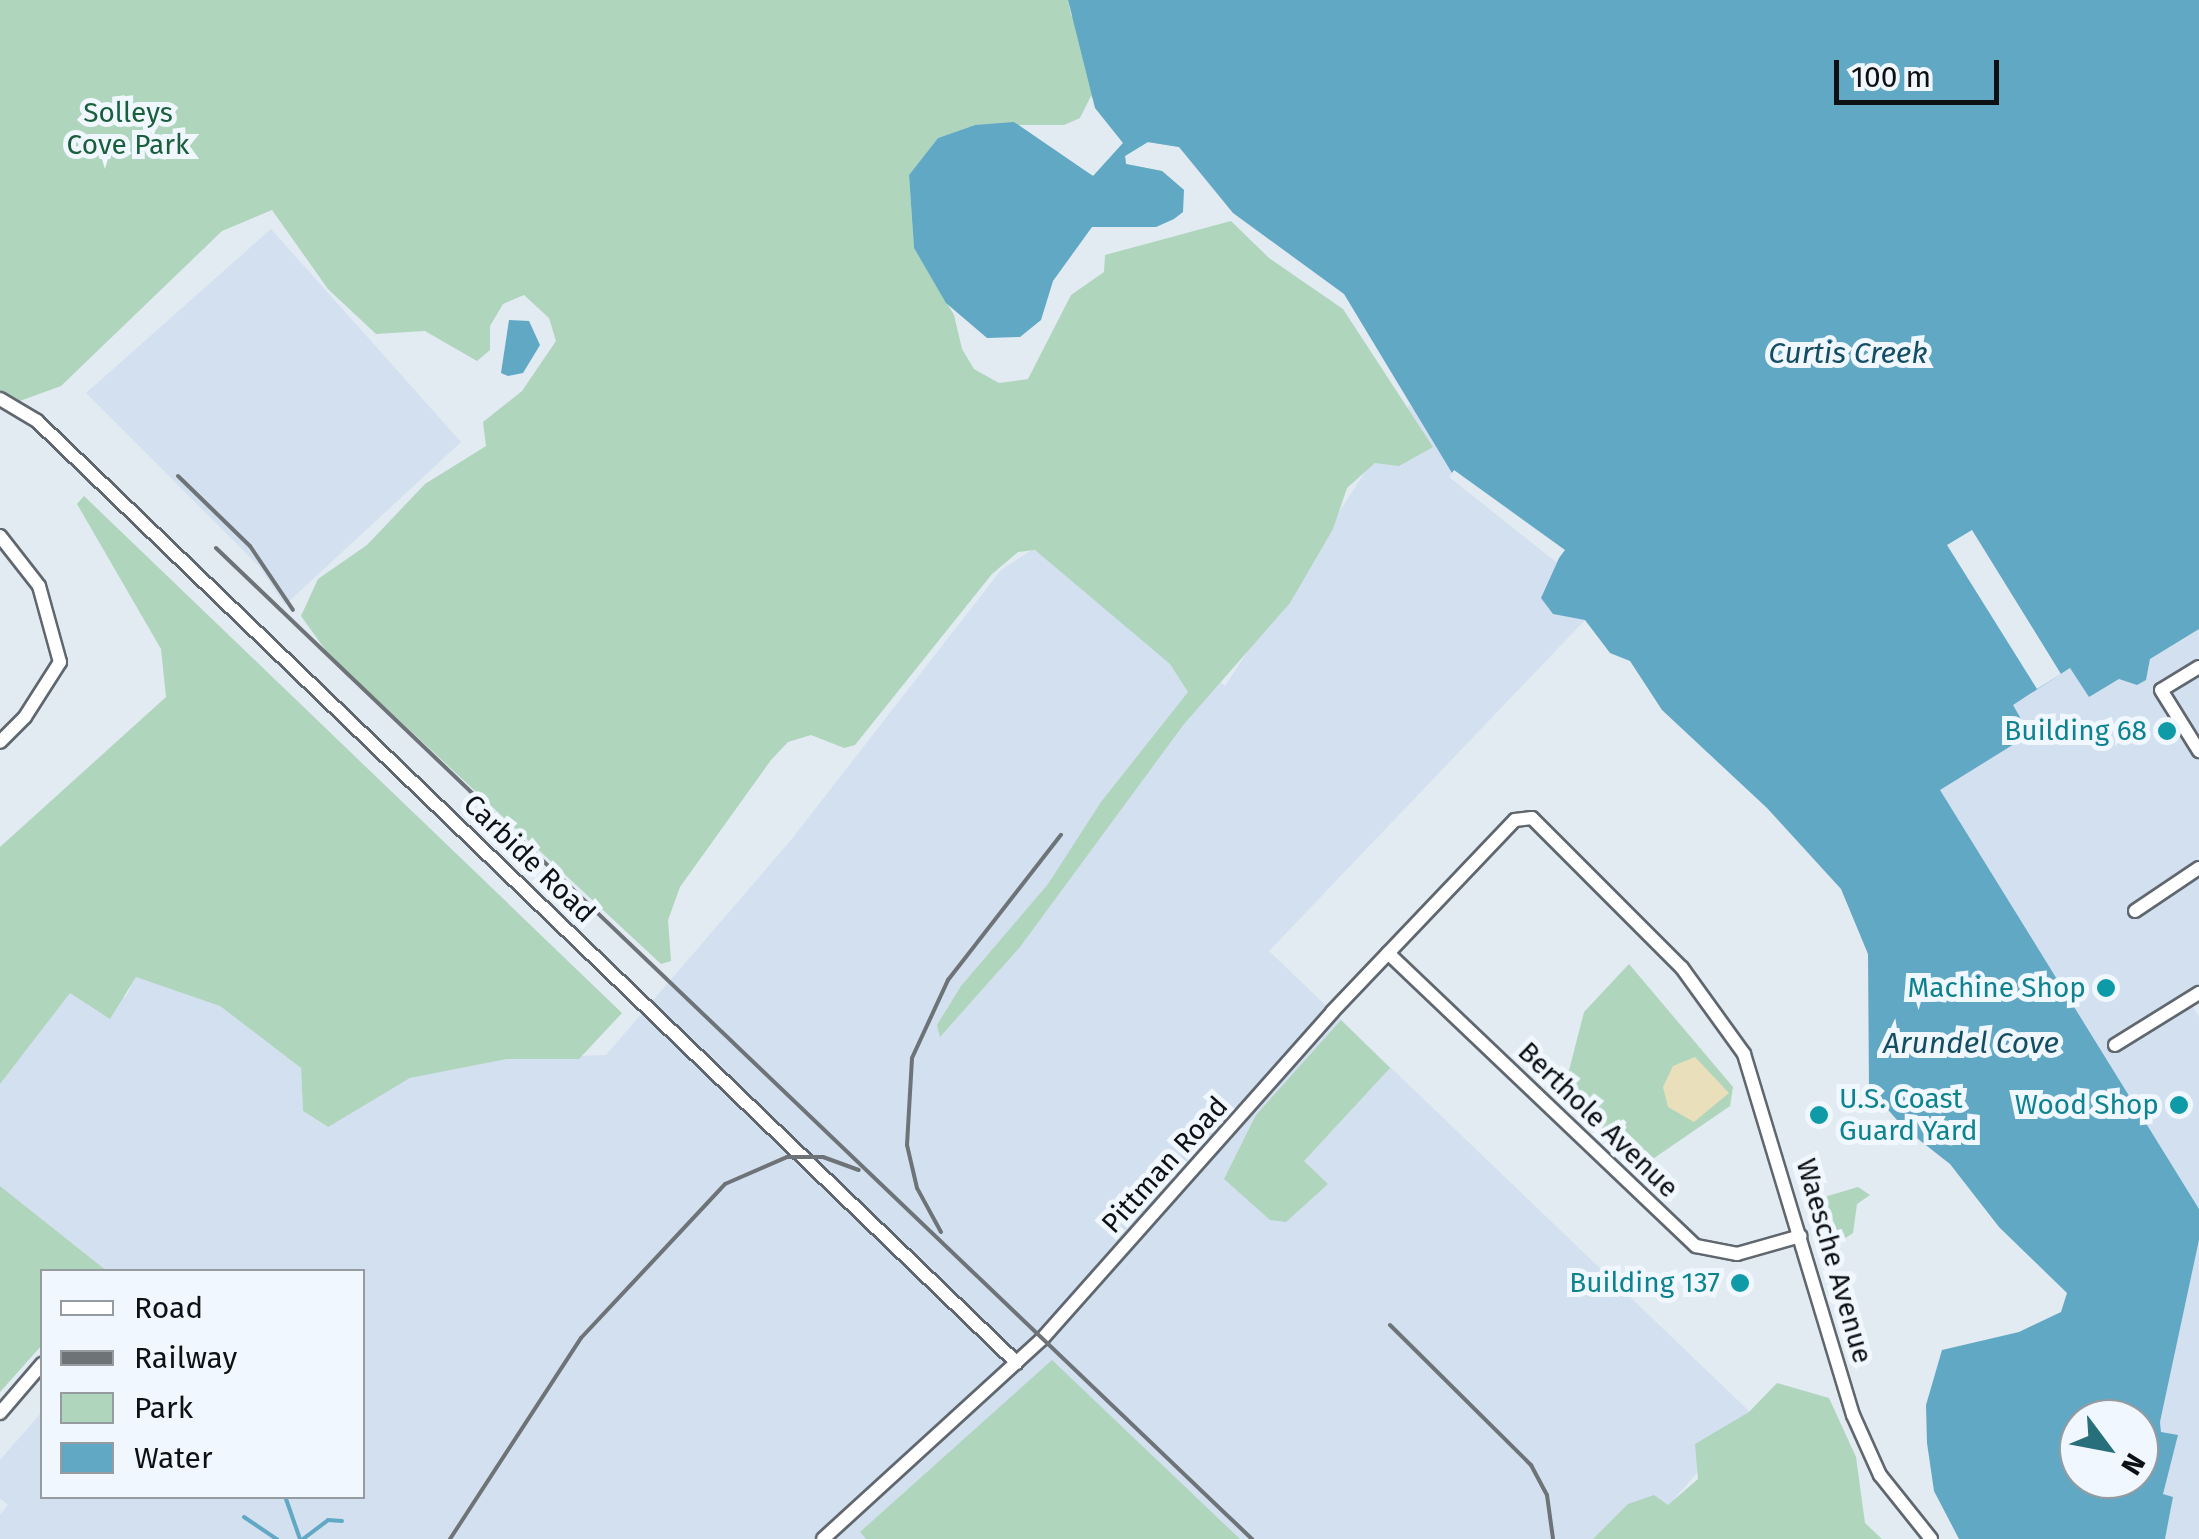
<!DOCTYPE html>
<style>
body{margin:0}
#map{position:relative;width:2199px;height:1539px;overflow:hidden;background:#e2eaf2;font-family:"Fira Sans",sans-serif}
div>[style]{position:absolute}
[style*='--x']{left:calc(var(--x)*1px);top:calc(var(--y)*1px);width:calc(var(--w)*1px);rotate:calc(var(--a)*1deg)}
.built>*{inset:0;background:#d3e0ef}
.green>*{inset:0;background:#b0d5bd}
.sand>*{inset:0;background:#e9dfba}
.water>*{inset:0;background:#61a8c5}
.pier>*{inset:0;background:#e2eaf2}
.stream>*{height:4px;margin:-2px;padding:0 2px;transform-origin:2px;border-radius:2px;background:#61a8c5}
.roads{filter:drop-shadow(2px 0 #60676e) drop-shadow(-2px 0 #60676e) drop-shadow(0 2px #60676e) drop-shadow(0 -2px #60676e)}
.street>*{height:12px;margin:-6px;padding:0 6px;transform-origin:6px;border-radius:6px;background:#fff}
.rail>*{height:4px;margin:-2px;padding:0 2px;transform-origin:2px;border-radius:2px;background:#6e7378}
.dots>*{width:28px;height:28px;translate:-50% -50%;box-sizing:border-box;border:5px solid #f1f7fe;border-radius:50%}
span{translate:-50% -50%;white-space:nowrap;text-align:center;line-height:1.15;-webkit-text-stroke:10px #f1f7fe;paint-order:stroke}
.park-label{font-size:28px;color:#195f3c}
.culture-label{font-size:28px;color:#0d838f}
.right{translate:-100% -50%;text-align:right}
.left{translate:0 -50%;text-align:left}
.street-label{font-size:28px;color:#0e1114}
.water-label{font-size:30px;color:#134e63;font-style:italic}
.legend{position:absolute;left:40px;top:1269px;width:325px;height:230px;box-sizing:border-box;background:#f1f7fe;border:2px solid #969ba0;margin:0;padding:12px 18px;list-style:none;font-size:30px;color:#0e1114}
.legend li{display:flex;align-items:center;gap:20px;height:50px}
.legend b{width:50px;border:2px solid #969ba0}
.north{position:absolute;left:2059px;top:1399px;width:100px;height:100px;box-sizing:border-box;background:#f1f7fe;border:2px solid #969ba0;border-radius:50%;rotate:122deg;font-size:28px;font-weight:700;line-height:40px;text-align:center;color:#0e1114}
.north::after{content:'';display:block;margin:auto;width:35px;height:45px;background:#276f7a;clip-path:polygon(50% 0,100% 100%,50% 72%,0 100%)}
.scale{position:absolute;left:1834px;top:60px;width:165px;height:45px;box-sizing:border-box;border:5px solid #0e1114;border-top:0;padding-left:12px;font-size:30px;line-height:35px;white-space:nowrap;color:#0e1114;-webkit-text-stroke:8px #f1f7fe;paint-order:stroke}
</style>
<div id="map">
<div class="built">
<div style="clip-path:polygon(271px 229px,461px 442px,285px 605px,259px 566px,86px 393px)"></div>
<div style="clip-path:polygon(1409px 405px,1565px 550px,1585px 620px,1269px 951px,1750px 1412px,1668px 1506px,1651px 1539px,0 1539px,0 1515px,8px 1505px,0 1498px,0 1460px,41px 1413px,42px 1496px,362px 1496px,362px 1272px,107px 1271px,0 1186px,0 1084px,70px 992px,126px 997px,136px 976px,220px 1006px,301px 1068px,303px 1111px,327px 1127px,410px 1078px,507px 1059px,606px 1055px,791px 840px,1001px 570px,1032px 550px,1071px 561px,1225px 686px)"></div>
<div style="clip-path:polygon(2199px 629px,2199px 993px,2189px 1000px,2199px 1017px,2199px 1209px,1939px 790px,2018px 741px,2010px 727px,2012px 705px,2071px 668px,2089px 696px,2120px 679px,2146px 680px,2150px 659px)"></div>
<div style="clip-path:polygon(2199px 1240px,2199px 1539px,2165px 1539px,2173px 1497px,2162px 1494px,2178px 1436px,2161px 1432px,2160px 1422px)"></div>
</div>
<div class="green">
<div style="clip-path:polygon(0 0,1068px 0,1071px 15px,1205px 172px,1179px 147px,1147px 142px,1125px 156px,1126px 164px,1162px 171px,1184px 190px,1156px 227px,1113px 222px,1092px 227px,1076px 242px,1072px 165px,1094px 176px,1123px 143px,1091px 96px,1080px 118px,1064px 125px,975px 125px,938px 138px,909px 175px,914px 248px,954px 315px,962px 349px,974px 369px,999px 383px,1028px 379px,1071px 295px,1104px 272px,1105px 255px,1231px 221px,1269px 258px,1343px 309px,1433px 447px,1399px 466px,1375px 463px,1347px 488px,1333px 529px,1290px 603px,1184px 724px,1020px 947px,940px 1037px,937px 1025px,961px 986px,1048px 884px,1101px 802px,1188px 692px,1170px 664px,1035px 550px,1018px 552px,992px 574px,855px 745px,844px 748px,811px 735px,788px 742px,771px 760px,680px 887px,668px 920px,671px 961px,661px 964px,329px 655px,301px 616px,318px 579px,367px 545px,425px 484px,486px 446px,483px 422px,522px 391px,556px 341px,549px 318px,524px 295px,503px 304px,490px 326px,490px 350px,477px 361px,425px 331px,376px 334px,328px 289px,272px 210px,222px 231px,61px 386px,17px 402px,0 391px)"></div>
<div style="clip-path:polygon(84px 496px,622px 1013px,579px 1059px,507px 1059px,410px 1078px,328px 1127px,303px 1111px,301px 1068px,220px 1006px,136px 977px,110px 1019px,70px 993px,0 1084px,0 847px,166px 697px,161px 649px,77px 504px)"></div>
<div style="clip-path:polygon(1629px 964px,1733px 1087px,1730px 1106px,1641px 1167px,1564px 1090px,1584px 1012px)"></div>
<div style="clip-path:polygon(1341px 1020px,1390px 1068px,1304px 1161px,1328px 1184px,1286px 1222px,1270px 1220px,1224px 1179px,1256px 1115px)"></div>
<div style="clip-path:polygon(0 1186px,107px 1271px,42px 1272px,42px 1345px,0 1392px)"></div>
<div style="clip-path:polygon(1858px 1187px,1870px 1195px,1857px 1204px,1853px 1233px,1841px 1241px,1824px 1197px)"></div>
<div style="clip-path:polygon(1052px 1360px,1240px 1539px,866px 1539px,860px 1532px)"></div>
<div style="clip-path:polygon(1777px 1383px,1829px 1398px,1856px 1457px,1865px 1523px,1882px 1539px,1593px 1539px,1628px 1504px,1654px 1495px,1668px 1505px,1698px 1479px,1695px 1444px,1749px 1412px)"></div>
</div>
<div class="sand">
<div style="clip-path:polygon(1695px 1057px,1729px 1093px,1694px 1122px,1668px 1107px,1663px 1087px,1673px 1066px)"></div>
</div>
<div class="water">
<div style="clip-path:polygon(evenodd,1068px 0,2199px 0,2199px 629px,2150px 659px,2146px 680px,2137px 685px,2119px 679px,2089px 697px,2070px 668px,2013px 705px,2021px 719px,2010px 727px,2019px 741px,1940px 790px,2199px 1209px,2199px 1240px,2160px 1422px,2161px 1432px,2178px 1435px,2163px 1494px,2173px 1497px,2165px 1539px,1959px 1539px,1934px 1491px,1927px 1443px,1926px 1405px,1942px 1350px,2019px 1332px,2061px 1312px,2067px 1293px,1999px 1227px,1950px 1164px,1904px 1128px,1869px 1088px,1868px 954px,1841px 889px,1767px 808px,1662px 710px,1630px 661px,1610px 653px,1585px 620px,1553px 614px,1541px 598px,1560px 556px,1452px 473px,1344px 294px,1233px 213px,1179px 147px,1148px 142px,1125px 156px,1126px 164px,1162px 171px,1184px 190px,1183px 212px,1174px 219px,1156px 227px,1092px 227px,1053px 281px,1041px 320px,1020px 337px,987px 338px,946px 303px,914px 248px,909px 175px,938px 138px,975px 125px,1014px 122px,1093px 176px,1123px 143px,1095px 108px,1068px 0,2079px 1419px,2139px 1419px,2139px 1479px,2079px 1479px,2079px 1419px)"></div>
<div style="clip-path:polygon(509px 320px,529px 321px,540px 345px,523px 373px,508px 376px,501px 373px)"></div>
</div>
<div class="pier">
<div style="clip-path:polygon(1454px 470px,1565px 550px,1556px 562px,1449px 477px)"></div>
<div style="clip-path:polygon(1972px 530px,2061px 674px,2037px 689px,1947px 545px)"></div>
</div>
<div class="stream">
<div style="--x:285;--y:1496;--w:46;--a:70.8"></div>
<div style="--x:244;--y:1517;--w:40;--a:34"></div>
<div style="--x:303;--y:1539;--w:31;--a:-37"></div>
<div style="--x:328;--y:1520;--w:14;--a:4"></div>
</div>
<div class="roads">
<div class="street">
<div style="--x:0;--y:399;--w:43;--a:30.7"></div>
<div style="--x:37;--y:421;--w:1359;--a:43.87"></div>
<div style="--x:0;--y:536;--w:63;--a:52"></div>
<div style="--x:39;--y:586;--w:79;--a:74.6"></div>
<div style="--x:60;--y:662;--w:65;--a:122.5"></div>
<div style="--x:25;--y:717;--w:35;--a:135"></div>
<div style="--x:2199;--y:667;--w:44;--a:148.8"></div>
<div style="--x:2161;--y:690;--w:72;--a:58.1"></div>
<div style="--x:2135;--y:911;--w:77;--a:-33.9"></div>
<div style="--x:1388;--y:953;--w:425;--a:43.6"></div>
<div style="--x:1696;--y:1246;--w:42;--a:11"></div>
<div style="--x:1737;--y:1254;--w:66;--a:-15.9"></div>
<div style="--x:2115;--y:1045;--w:99;--a:-31.8"></div>
<div style="--x:0;--y:1413;--w:65;--a:-49.4"></div>
<div style="--x:823;--y:1539;--w:297;--a:-42.4"></div>
<div style="--x:1042;--y:1339;--w:437;--a:-48.4"></div>
<div style="--x:1332;--y:1012;--w:265;--a:-46.4"></div>
<div style="--x:1515;--y:820;--w:17;--a:-7"></div>
<div style="--x:1532;--y:818;--w:212;--a:45"></div>
<div style="--x:1682;--y:968;--w:106;--a:54.2"></div>
<div style="--x:1744;--y:1054;--w:377;--a:73.2"></div>
<div style="--x:1853;--y:1415;--w:66;--a:65.8"></div>
<div style="--x:1880;--y:1475;--w:82;--a:51.4"></div>
</div>
</div>
<div class="rail">
<div style="--x:178;--y:476;--w:100;--a:44.2"></div>
<div style="--x:250;--y:546;--w:77;--a:56.1"></div>
<div style="--x:216;--y:548;--w:1434;--a:43.73"></div>
<div style="--x:941;--y:1232;--w:50;--a:-118.6"></div>
<div style="--x:917;--y:1188;--w:44;--a:-103.1"></div>
<div style="--x:907;--y:1145;--w:87;--a:-86.7"></div>
<div style="--x:912;--y:1058;--w:86;--a:-65.2"></div>
<div style="--x:948;--y:980;--w:184;--a:-52.1"></div>
<div style="--x:1390;--y:1325;--w:199;--a:44.8"></div>
<div style="--x:1531;--y:1465;--w:34;--a:62"></div>
<div style="--x:1547;--y:1495;--w:44;--a:82.2"></div>
<div style="--x:450;--y:1539;--w:240;--a:-56.9"></div>
<div style="--x:581;--y:1338;--w:211;--a:-46.9"></div>
<div style="--x:725;--y:1184;--w:68;--a:-23.5"></div>
<div style="--x:787;--y:1157;--w:36;--a:0"></div>
<div style="--x:823;--y:1157;--w:38;--a:20"></div>
</div>
<div class="dots">
<div style="left:2167px;top:731px;background:#0f9aa8"></div>
<div style="left:2106px;top:988px;background:#0f9aa8"></div>
<div style="left:2179px;top:1105px;background:#0f9aa8"></div>
<div style="left:1819px;top:1115px;background:#0f9aa8"></div>
<div style="left:1740px;top:1283px;background:#0f9aa8"></div>
</div>
<div class="park-label">
<span style="left:128px;top:129px">Solleys<br>Cove Park</span>
</div>
<div class="culture-label">
<span class="right" style="left:2147px;top:731px">Building 68</span>
<span class="right" style="left:2086px;top:988px">Machine Shop</span>
<span class="left" style="left:1839px;top:1115px">U.S. Coast<br>Guard Yard</span>
<span class="right" style="left:2159px;top:1105px">Wood Shop</span>
<span class="right" style="left:1720px;top:1283px">Building 137</span>
</div>
<div class="street-label">
<span style="left:529px;top:859px;rotate:44deg">Carbide Road</span>
<span style="left:1598px;top:1120px;rotate:44deg">Berthole Avenue</span>
<span style="left:1165px;top:1165px;rotate:-48deg">Pittman Road</span>
<span style="left:1834px;top:1261px;rotate:74deg">Waesche Avenue</span>
</div>
<div class="water-label">
<span style="left:1848px;top:353px">Curtis Creek</span>
<span style="left:1971px;top:1043px">Arundel Cove</span>
</div>
<ul class="legend">
<li><b style="height:12px;background:#fff"></b>Road</li>
<li><b style="height:12px;background:#6e7378"></b>Railway</li>
<li><b style="height:28px;background:#b0d5bd"></b>Park</li>
<li><b style="height:28px;background:#61a8c5"></b>Water</li>
</ul>
<div class="north">N</div>
<div class="scale">100 m</div>
</div>
